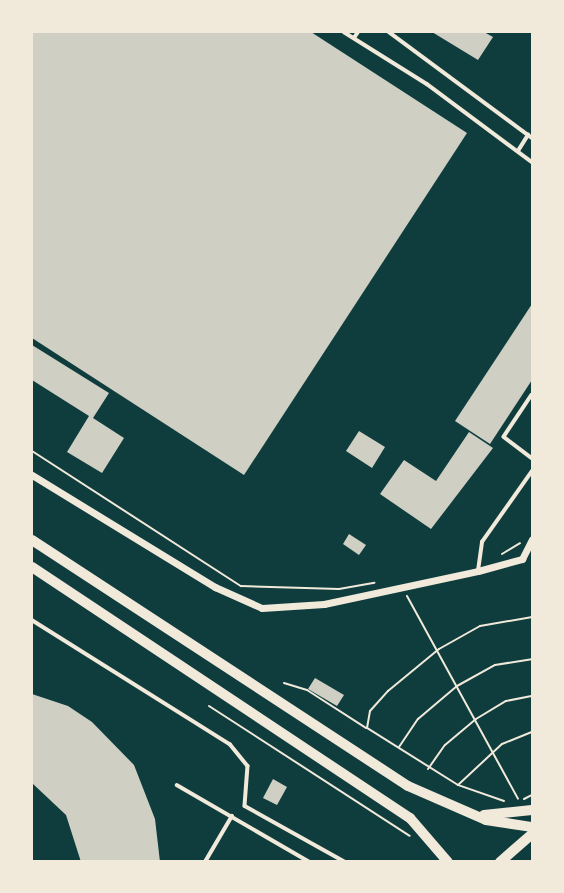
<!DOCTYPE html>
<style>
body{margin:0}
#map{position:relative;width:564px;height:893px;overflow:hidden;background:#0f3d3e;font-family:Bitter,serif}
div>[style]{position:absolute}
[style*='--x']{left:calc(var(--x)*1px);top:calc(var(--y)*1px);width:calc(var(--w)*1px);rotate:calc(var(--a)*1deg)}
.building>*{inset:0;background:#cfcfc3}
.path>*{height:2px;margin:-1px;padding:0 1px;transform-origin:1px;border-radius:1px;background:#f1e9da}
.service>*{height:3.5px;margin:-1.75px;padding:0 1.75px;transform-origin:1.75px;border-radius:1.75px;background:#f1e9da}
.minor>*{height:7px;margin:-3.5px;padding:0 3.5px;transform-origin:3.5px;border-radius:3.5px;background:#f1e9da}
.trunk>*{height:10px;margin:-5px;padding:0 5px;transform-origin:5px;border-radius:5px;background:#f1e9da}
span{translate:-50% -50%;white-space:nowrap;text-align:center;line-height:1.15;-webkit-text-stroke:7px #f1e9da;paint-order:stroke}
.frame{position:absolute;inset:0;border:33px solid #f1e9da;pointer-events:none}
</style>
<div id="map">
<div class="building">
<div style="clip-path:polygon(32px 32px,311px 32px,467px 133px,244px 475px,32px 338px)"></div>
<div style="clip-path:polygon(432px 32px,484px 32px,493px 37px,478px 60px)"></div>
<div style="clip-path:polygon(532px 304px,532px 380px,490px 444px,455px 421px)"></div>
<div style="clip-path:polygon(32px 345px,109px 393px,93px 418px,124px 438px,102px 473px,67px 452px,89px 416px,32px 380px)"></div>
<div style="clip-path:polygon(359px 431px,385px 447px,372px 468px,346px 451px)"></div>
<div style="clip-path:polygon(469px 432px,493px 448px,431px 529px,380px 494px,404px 460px,436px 481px)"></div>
<div style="clip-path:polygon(349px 534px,366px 545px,359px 555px,343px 544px)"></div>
<div style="clip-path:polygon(315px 678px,344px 695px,337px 706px,308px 689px)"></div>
<div style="clip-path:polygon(32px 694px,68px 706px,92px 722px,134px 765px,155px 819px,160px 862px,81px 862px,66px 815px,32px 783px)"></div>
<div style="clip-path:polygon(273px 779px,287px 787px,277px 805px,263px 798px)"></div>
</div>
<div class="path">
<div style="--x:32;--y:451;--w:249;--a:32.9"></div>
<div style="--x:241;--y:586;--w:98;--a:1.8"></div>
<div style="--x:339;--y:589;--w:36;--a:-10"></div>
<div style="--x:502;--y:554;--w:21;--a:-31"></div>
<div style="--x:407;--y:596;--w:231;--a:61.3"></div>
<div style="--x:284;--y:683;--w:24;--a:17"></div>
<div style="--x:307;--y:690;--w:70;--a:32.8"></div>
<div style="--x:209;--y:706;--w:239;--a:32.9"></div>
<div style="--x:399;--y:747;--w:34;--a:-56"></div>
<div style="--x:418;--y:719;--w:51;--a:-40.2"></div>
<div style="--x:457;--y:686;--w:43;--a:-28.9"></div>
<div style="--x:495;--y:665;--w:37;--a:-9"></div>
<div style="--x:428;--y:769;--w:29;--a:-55"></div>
<div style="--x:445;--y:745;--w:40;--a:-40"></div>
<div style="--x:476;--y:719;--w:35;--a:-31"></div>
<div style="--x:506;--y:701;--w:26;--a:-11"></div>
<div style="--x:458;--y:785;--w:60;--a:-43"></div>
<div style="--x:502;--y:744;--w:32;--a:-22"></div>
<div style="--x:524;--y:799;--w:9;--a:-27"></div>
<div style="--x:504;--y:801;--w:49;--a:-160.8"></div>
<div style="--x:458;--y:785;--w:107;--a:-147.9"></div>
<div style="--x:367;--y:728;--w:17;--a:-80"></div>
<div style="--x:370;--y:711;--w:27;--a:-48"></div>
<div style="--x:388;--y:691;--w:66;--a:-39.5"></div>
<div style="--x:439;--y:649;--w:47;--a:-29.3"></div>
<div style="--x:480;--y:626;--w:53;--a:-9.8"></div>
</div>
<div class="service">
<div style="--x:344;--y:32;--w:98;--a:32.1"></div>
<div style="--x:427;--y:84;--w:131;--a:36.6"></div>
<div style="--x:389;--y:32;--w:178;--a:36.5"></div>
<div style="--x:354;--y:38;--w:7;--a:-56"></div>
<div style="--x:518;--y:151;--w:19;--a:-58"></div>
<div style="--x:532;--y:395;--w:50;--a:123.7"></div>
<div style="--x:504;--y:437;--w:35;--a:37"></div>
<div style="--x:478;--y:571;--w:29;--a:-82"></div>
<div style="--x:482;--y:542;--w:87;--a:-54.8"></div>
<div style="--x:32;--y:620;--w:234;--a:32.1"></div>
<div style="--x:230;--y:744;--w:28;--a:51"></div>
<div style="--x:248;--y:766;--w:40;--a:94.3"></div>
<div style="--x:245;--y:806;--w:115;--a:29.2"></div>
<div style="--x:177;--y:785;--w:154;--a:30.1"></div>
<div style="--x:205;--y:862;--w:53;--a:-59.6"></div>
</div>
<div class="minor">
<div style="--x:32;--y:475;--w:215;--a:31.5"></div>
<div style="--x:215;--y:587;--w:51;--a:24.1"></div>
<div style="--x:262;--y:608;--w:62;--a:-3.7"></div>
<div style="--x:324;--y:604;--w:157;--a:-12.1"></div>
<div style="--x:478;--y:571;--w:46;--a:-15.3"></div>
<div style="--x:522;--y:559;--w:22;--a:-63"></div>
</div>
<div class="trunk">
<div style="--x:32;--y:540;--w:449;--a:33.2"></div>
<div style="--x:408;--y:786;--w:85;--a:23.6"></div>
<div style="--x:486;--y:820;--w:47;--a:8.7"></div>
<div style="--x:32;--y:567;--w:454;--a:33.6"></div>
<div style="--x:410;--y:818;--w:58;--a:49.2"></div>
<div style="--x:484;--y:815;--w:48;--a:-5.9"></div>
<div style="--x:500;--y:862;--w:43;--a:-41.2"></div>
</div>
<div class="frame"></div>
</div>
